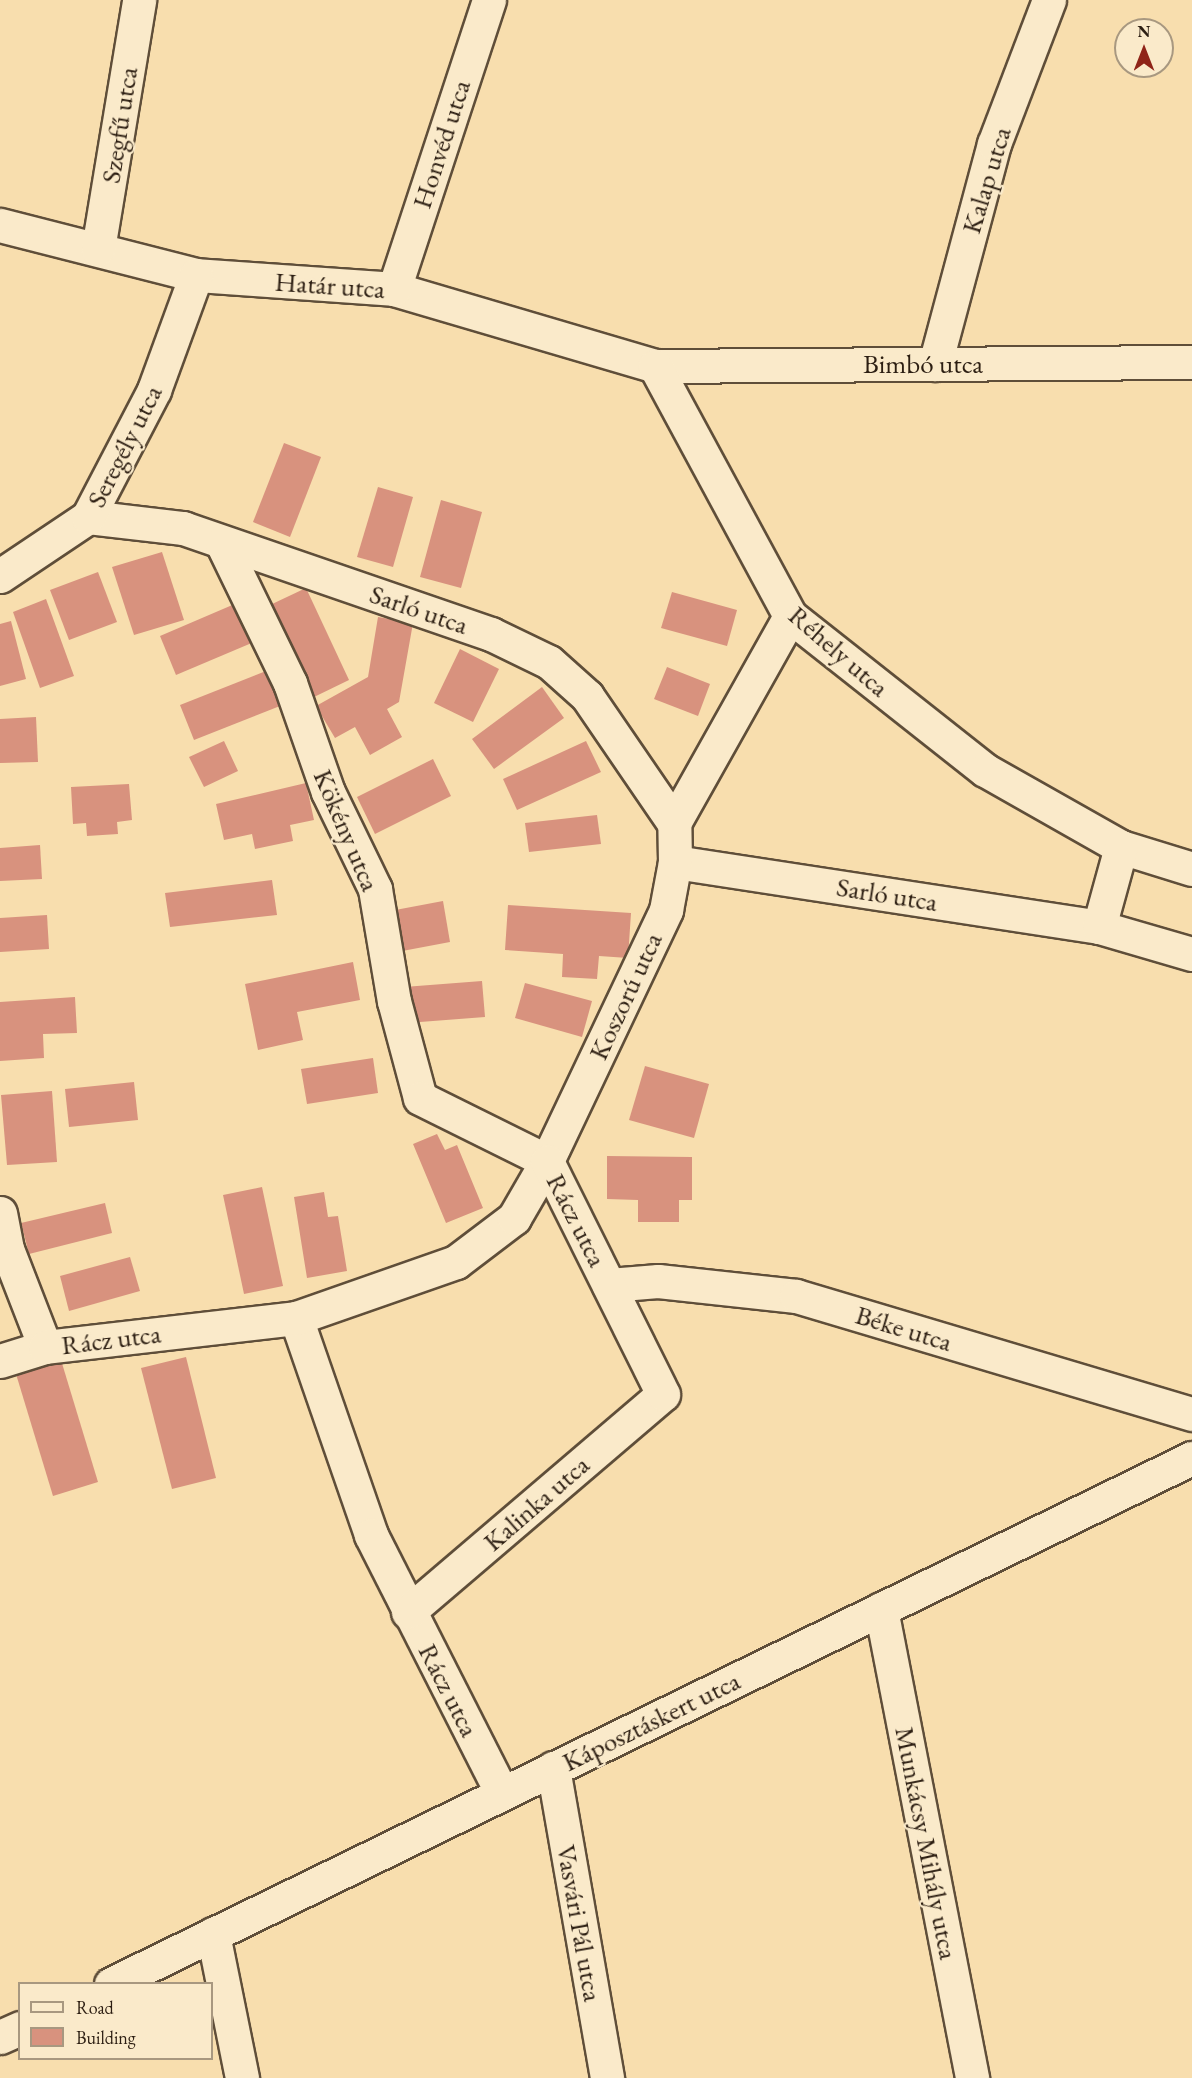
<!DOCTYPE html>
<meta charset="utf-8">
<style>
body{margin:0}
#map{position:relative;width:1192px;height:2078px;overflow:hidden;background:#f8deae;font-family:"EB Garamond",serif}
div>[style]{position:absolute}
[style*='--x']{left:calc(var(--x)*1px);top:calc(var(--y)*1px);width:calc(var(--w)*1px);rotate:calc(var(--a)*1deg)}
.building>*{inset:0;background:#d8927e}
.roads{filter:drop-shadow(2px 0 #5f4e39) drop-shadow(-2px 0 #5f4e39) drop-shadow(0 2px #5f4e39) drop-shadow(0 -2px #5f4e39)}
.minor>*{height:33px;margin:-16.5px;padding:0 16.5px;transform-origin:16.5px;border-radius:16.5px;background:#faeaca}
span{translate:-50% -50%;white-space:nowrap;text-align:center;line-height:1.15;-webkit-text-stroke:4.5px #faeaca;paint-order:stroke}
.street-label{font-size:27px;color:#2c1e12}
.legend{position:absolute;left:18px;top:1982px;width:195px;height:78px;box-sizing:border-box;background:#faeaca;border:2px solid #a89880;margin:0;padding:8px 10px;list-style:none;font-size:18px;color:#2c1e12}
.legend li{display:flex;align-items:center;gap:12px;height:30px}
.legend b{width:30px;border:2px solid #a89880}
.north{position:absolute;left:1114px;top:18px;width:60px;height:60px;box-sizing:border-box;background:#faeaca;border:2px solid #a89880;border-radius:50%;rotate:0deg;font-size:16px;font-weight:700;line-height:24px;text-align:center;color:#2c1e12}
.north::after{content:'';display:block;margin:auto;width:21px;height:27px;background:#8f2418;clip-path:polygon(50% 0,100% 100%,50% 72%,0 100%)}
</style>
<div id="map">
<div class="building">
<div style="clip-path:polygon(284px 443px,321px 457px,290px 537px,253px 522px)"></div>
<div style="clip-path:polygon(378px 487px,413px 497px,393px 567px,357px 557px)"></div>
<div style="clip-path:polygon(441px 500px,482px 512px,461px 588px,420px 577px)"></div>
<div style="clip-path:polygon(162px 552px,184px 620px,134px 635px,112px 567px)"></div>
<div style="clip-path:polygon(98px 572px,117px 622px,69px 640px,50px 590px)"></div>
<div style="clip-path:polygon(306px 588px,349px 680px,314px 697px,270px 605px)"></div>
<div style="clip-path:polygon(672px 592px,737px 610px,727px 646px,661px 628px)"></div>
<div style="clip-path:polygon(46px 599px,74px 676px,40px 688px,13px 612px)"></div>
<div style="clip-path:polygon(237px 603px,254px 642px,176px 675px,160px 636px)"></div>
<div style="clip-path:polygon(378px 617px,413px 623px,399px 702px,387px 709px,402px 737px,370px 755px,355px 727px,335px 738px,316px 706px,368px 677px)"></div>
<div style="clip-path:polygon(11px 621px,26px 679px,0 686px,0 624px)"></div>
<div style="clip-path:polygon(460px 649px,499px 669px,473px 722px,434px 703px)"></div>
<div style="clip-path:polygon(667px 667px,710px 684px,698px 716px,654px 699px)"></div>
<div style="clip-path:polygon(266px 671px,280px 706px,194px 740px,180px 705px)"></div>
<div style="clip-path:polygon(542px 687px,564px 718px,494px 769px,472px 739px)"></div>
<div style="clip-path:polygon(36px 717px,38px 762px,0 763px,0 719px)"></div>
<div style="clip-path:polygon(224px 741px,238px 771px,204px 787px,189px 757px)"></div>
<div style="clip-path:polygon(586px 741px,601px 772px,517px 810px,503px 779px)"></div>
<div style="clip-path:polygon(433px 759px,451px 796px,375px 834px,357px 797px)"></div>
<div style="clip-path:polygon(306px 783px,314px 820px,290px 825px,293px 841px,255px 849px,252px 834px,224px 840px,216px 804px)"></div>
<div style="clip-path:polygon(129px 784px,132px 820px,117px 822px,118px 834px,87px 836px,86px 823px,73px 824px,71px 787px)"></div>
<div style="clip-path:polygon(597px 815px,601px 844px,529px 852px,525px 823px)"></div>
<div style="clip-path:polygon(40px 845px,42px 879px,0 881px,0 848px)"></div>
<div style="clip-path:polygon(272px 880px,277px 915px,170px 927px,165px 893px)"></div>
<div style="clip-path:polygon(443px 901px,450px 942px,397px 952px,390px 911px)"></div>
<div style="clip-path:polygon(508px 905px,631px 913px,628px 958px,599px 956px,597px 979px,562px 977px,563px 954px,505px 950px)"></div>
<div style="clip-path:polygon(47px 915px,49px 949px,0 952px,0 918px)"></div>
<div style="clip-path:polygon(353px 962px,360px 1000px,297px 1012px,303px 1040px,258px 1050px,245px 984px)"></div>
<div style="clip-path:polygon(482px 981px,485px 1017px,407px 1023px,404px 987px)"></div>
<div style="clip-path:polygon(525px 983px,592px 1001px,582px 1037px,515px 1018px)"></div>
<div style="clip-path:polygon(75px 997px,77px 1033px,43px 1034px,44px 1058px,0 1061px,0 1002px)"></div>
<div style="clip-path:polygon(373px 1058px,378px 1093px,307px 1104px,301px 1069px)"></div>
<div style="clip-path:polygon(645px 1066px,709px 1084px,694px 1138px,629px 1120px)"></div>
<div style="clip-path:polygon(134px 1082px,138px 1120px,69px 1127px,65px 1089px)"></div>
<div style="clip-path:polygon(52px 1091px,57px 1162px,7px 1165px,1px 1095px)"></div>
<div style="clip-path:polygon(437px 1134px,445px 1150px,457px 1145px,483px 1208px,446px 1223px,413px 1144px)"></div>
<div style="clip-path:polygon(607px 1156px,692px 1157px,692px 1200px,679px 1200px,679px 1222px,638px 1222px,638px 1200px,607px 1199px)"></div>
<div style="clip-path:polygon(262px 1187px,283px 1286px,244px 1294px,223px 1195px)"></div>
<div style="clip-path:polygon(324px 1192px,328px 1217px,338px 1216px,347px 1271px,307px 1278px,294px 1197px)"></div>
<div style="clip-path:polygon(105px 1203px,112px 1233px,29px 1254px,21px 1223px)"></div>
<div style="clip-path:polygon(130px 1257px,140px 1291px,69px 1311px,60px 1276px)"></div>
<div style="clip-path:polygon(186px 1357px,216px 1478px,172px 1489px,141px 1368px)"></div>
<div style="clip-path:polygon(61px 1360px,98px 1482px,53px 1496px,16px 1374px)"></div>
</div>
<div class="roads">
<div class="minor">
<div style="--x:0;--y:225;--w:202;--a:14.3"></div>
<div style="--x:196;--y:275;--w:198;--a:4"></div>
<div style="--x:394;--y:289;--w:272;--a:16.4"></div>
<div style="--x:655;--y:366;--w:537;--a:-0.43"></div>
<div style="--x:98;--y:249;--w:252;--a:-80.6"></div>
<div style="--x:394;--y:289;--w:304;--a:-71.8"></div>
<div style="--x:935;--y:364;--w:228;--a:-75"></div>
<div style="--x:994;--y:144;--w:154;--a:-69.1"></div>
<div style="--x:655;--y:366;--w:284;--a:61.6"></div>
<div style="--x:790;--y:616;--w:248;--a:38.3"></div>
<div style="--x:985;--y:770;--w:156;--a:29.5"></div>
<div style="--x:1121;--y:847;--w:74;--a:17.2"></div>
<div style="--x:88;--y:517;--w:96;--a:6.6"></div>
<div style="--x:183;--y:528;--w:326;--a:19"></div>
<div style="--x:491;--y:634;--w:64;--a:25.8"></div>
<div style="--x:549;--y:662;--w:51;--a:41.8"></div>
<div style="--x:587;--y:696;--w:154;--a:55.6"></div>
<div style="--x:222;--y:543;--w:156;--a:64.1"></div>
<div style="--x:290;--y:683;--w:115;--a:70.8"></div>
<div style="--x:328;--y:792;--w:108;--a:64.1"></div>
<div style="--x:375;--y:889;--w:114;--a:80.4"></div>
<div style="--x:394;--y:1001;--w:100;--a:75"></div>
<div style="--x:420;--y:1098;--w:142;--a:26.4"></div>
<div style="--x:0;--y:576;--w:106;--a:-33.8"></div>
<div style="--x:88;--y:517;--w:143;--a:-62.5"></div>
<div style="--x:154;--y:390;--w:122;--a:-69.9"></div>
<div style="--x:674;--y:823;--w:237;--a:-60.7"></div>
<div style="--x:675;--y:862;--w:429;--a:8.7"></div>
<div style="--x:1099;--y:927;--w:97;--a:16.2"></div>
<div style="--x:1099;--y:927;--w:83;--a:-74.6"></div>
<div style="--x:0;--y:1213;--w:37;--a:79"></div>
<div style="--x:7;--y:1249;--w:105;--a:68.8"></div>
<div style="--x:609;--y:1285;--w:49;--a:-4.7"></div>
<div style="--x:658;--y:1281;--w:139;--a:6.2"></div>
<div style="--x:796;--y:1296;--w:413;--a:16.6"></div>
<div style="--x:296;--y:1318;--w:230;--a:70.9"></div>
<div style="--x:371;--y:1535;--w:289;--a:63.1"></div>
<div style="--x:0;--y:1361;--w:47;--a:-17.3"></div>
<div style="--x:45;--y:1347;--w:253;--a:-6.6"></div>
<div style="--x:296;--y:1318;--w:170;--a:-19.3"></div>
<div style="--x:456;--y:1262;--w:73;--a:-37.2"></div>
<div style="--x:514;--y:1218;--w:66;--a:-59.9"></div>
<div style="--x:547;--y:1161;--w:278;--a:-64.6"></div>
<div style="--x:666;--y:910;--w:49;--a:-79.4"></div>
<div style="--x:675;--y:862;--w:39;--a:-91"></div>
<div style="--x:881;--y:1609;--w:478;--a:79"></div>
<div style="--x:408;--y:1612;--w:335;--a:-40.5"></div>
<div style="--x:663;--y:1394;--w:260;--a:-116.5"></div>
<div style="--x:553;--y:1768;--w:315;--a:80.1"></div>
<div style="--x:213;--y:1934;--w:147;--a:78.6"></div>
<div style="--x:111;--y:1984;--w:1202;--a:-25.95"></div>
<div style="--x:0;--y:2037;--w:22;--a:-24"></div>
</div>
</div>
<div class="street-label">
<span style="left:119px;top:125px;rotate:-81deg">Szegfű utca</span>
<span style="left:441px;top:144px;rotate:-72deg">Honvéd utca</span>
<span style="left:986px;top:180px;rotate:-73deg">Kalap utca</span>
<span style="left:330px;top:285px;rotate:4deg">Határ utca</span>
<span style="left:923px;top:364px">Bimbó utca</span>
<span style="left:124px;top:446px;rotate:-63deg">Seregély utca</span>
<span style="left:419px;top:609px;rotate:19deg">Sarló utca</span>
<span style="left:839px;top:651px;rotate:41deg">Réhely utca</span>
<span style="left:347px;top:830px;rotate:67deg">Kökény utca</span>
<span style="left:887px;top:894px;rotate:9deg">Sarló utca</span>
<span style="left:625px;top:996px;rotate:-65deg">Koszorú utca</span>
<span style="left:577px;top:1220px;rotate:63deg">Rácz utca</span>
<span style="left:904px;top:1328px;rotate:17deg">Béke utca</span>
<span style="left:111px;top:1339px;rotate:-7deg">Rácz utca</span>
<span style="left:536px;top:1503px;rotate:-41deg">Kalinka utca</span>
<span style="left:449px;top:1690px;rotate:63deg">Rácz utca</span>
<span style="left:651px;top:1721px;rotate:-26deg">Káposztáskert utca</span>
<span style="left:927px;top:1843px;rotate:79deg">Munkácsy Mihály utca</span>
<span style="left:580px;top:1923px;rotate:80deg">Vasvári Pál utca</span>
</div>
<ul class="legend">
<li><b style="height:8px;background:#faeaca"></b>Road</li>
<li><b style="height:16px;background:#d8927e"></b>Building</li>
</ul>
<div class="north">N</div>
</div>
